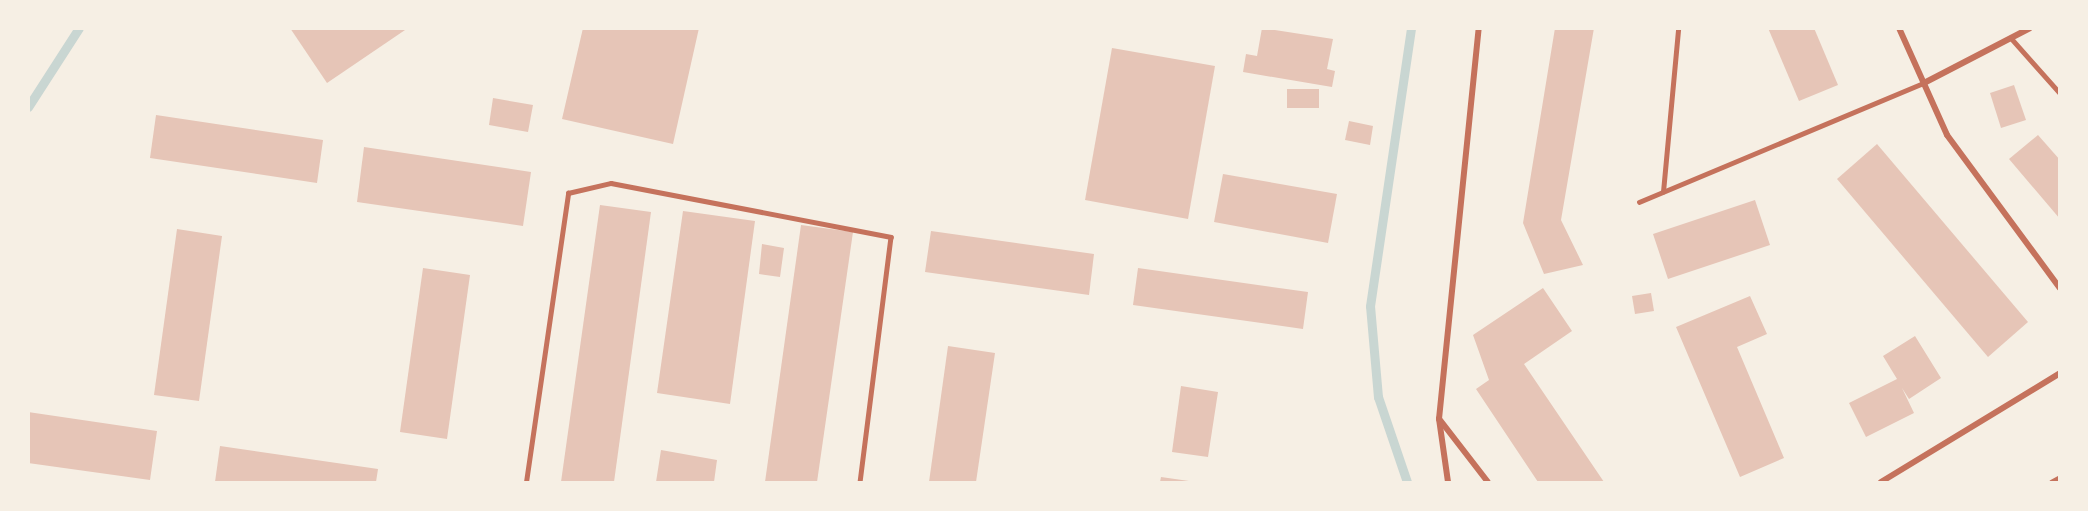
<!DOCTYPE html>
<style>
body{margin:0}
#map{position:relative;width:2088px;height:511px;overflow:hidden;background:#f6efe4;font-family:"Source Sans 3",sans-serif}
div>[style]{position:absolute}
[style*='--x']{left:calc(var(--x)*1px);top:calc(var(--y)*1px);width:calc(var(--w)*1px);rotate:calc(var(--a)*1deg)}
.stream>*{height:9px;margin:-4.5px;padding:0 4.5px;transform-origin:4.5px;border-radius:4.5px;background:#c9d6d2}
.building>*{inset:0;background:#e6c5b7}
.service>*{height:4.5px;margin:-2.25px;padding:0 2.25px;transform-origin:2.25px;border-radius:2.25px;background:#c5725c}
.minor>*{height:6px;margin:-3px;padding:0 3px;transform-origin:3px;border-radius:3px;background:#c5725c}
span{translate:-50% -50%;white-space:nowrap;text-align:center;line-height:1.15;-webkit-text-stroke:5px #f6efe4;paint-order:stroke}
.frame{position:absolute;inset:0;border:30px solid #f6efe4;pointer-events:none}
</style>
<div id="map">
<div class="stream">
<div style="--x:28;--y:107;--w:94;--a:-57.2"></div>
<div style="--x:1407;--y:482;--w:90;--a:-108.8"></div>
<div style="--x:1378;--y:397;--w:91;--a:-95"></div>
<div style="--x:1370;--y:306;--w:281;--a:-81.6"></div>
</div>
<div class="building">
<div style="clip-path:polygon(290px 28px,408px 28px,327px 83px)"></div>
<div style="clip-path:polygon(583px 28px,699px 28px,673px 144px,562px 119px)"></div>
<div style="clip-path:polygon(1262px 28px,1333px 39px,1327px 69px,1335px 71px,1332px 87px,1243px 72px,1246px 54px,1257px 56px)"></div>
<div style="clip-path:polygon(1555px 28px,1594px 28px,1561px 220px,1583px 265px,1544px 274px,1523px 223px)"></div>
<div style="clip-path:polygon(1768px 28px,1814px 28px,1838px 85px,1799px 101px)"></div>
<div style="clip-path:polygon(1112px 48px,1215px 66px,1188px 219px,1085px 200px)"></div>
<div style="clip-path:polygon(2014px 85px,2026px 120px,2001px 128px,1990px 93px)"></div>
<div style="clip-path:polygon(1287px 89px,1319px 89px,1319px 108px,1287px 108px)"></div>
<div style="clip-path:polygon(493px 98px,533px 105px,528px 132px,489px 125px)"></div>
<div style="clip-path:polygon(156px 115px,323px 140px,317px 183px,150px 158px)"></div>
<div style="clip-path:polygon(1349px 121px,1373px 126px,1370px 145px,1345px 140px)"></div>
<div style="clip-path:polygon(2038px 135px,2060px 160px,2060px 219px,2009px 159px)"></div>
<div style="clip-path:polygon(1877px 144px,2028px 322px,1988px 357px,1837px 179px)"></div>
<div style="clip-path:polygon(364px 147px,531px 172px,523px 226px,357px 202px)"></div>
<div style="clip-path:polygon(1223px 174px,1337px 194px,1328px 243px,1214px 222px)"></div>
<div style="clip-path:polygon(1755px 200px,1770px 245px,1668px 279px,1653px 234px)"></div>
<div style="clip-path:polygon(600px 205px,651px 212px,614px 482px,561px 482px)"></div>
<div style="clip-path:polygon(683px 211px,755px 221px,730px 404px,657px 393px)"></div>
<div style="clip-path:polygon(801px 225px,853px 232px,817px 482px,765px 482px)"></div>
<div style="clip-path:polygon(177px 229px,222px 236px,199px 401px,154px 395px)"></div>
<div style="clip-path:polygon(931px 231px,1094px 254px,1089px 295px,925px 272px)"></div>
<div style="clip-path:polygon(762px 244px,784px 248px,780px 277px,759px 274px)"></div>
<div style="clip-path:polygon(423px 268px,470px 275px,447px 439px,400px 432px)"></div>
<div style="clip-path:polygon(1138px 268px,1308px 292px,1303px 329px,1133px 305px)"></div>
<div style="clip-path:polygon(1543px 288px,1572px 331px,1524px 364px,1604px 482px,1538px 482px,1476px 389px,1489px 380px,1473px 335px)"></div>
<div style="clip-path:polygon(1651px 293px,1654px 311px,1635px 314px,1632px 296px)"></div>
<div style="clip-path:polygon(1750px 296px,1767px 334px,1737px 347px,1784px 458px,1740px 477px,1676px 327px)"></div>
<div style="clip-path:polygon(1915px 336px,1941px 378px,1909px 399px,1902px 388px,1914px 413px,1866px 437px,1849px 403px,1897px 379px,1883px 356px)"></div>
<div style="clip-path:polygon(948px 346px,995px 353px,976px 482px,929px 482px)"></div>
<div style="clip-path:polygon(1181px 386px,1218px 392px,1208px 457px,1172px 452px)"></div>
<div style="clip-path:polygon(28px 412px,157px 431px,150px 480px,28px 463px)"></div>
<div style="clip-path:polygon(220px 446px,378px 469px,376px 482px,215px 482px)"></div>
<div style="clip-path:polygon(661px 450px,717px 460px,714px 482px,656px 482px)"></div>
<div style="clip-path:polygon(1161px 477px,1189px 481px,1188px 482px,1160px 482px)"></div>
</div>
<div class="service">
<div style="--x:2011;--y:38;--w:74;--a:48.3"></div>
<div style="--x:1663;--y:192;--w:163;--a:-84.7"></div>
<div style="--x:1639;--y:202;--w:309;--a:-22.7"></div>
<div style="--x:526;--y:482;--w:292;--a:-81.7"></div>
<div style="--x:568;--y:193;--w:44;--a:-13.1"></div>
<div style="--x:611;--y:183;--w:285;--a:10.9"></div>
<div style="--x:891;--y:237;--w:247;--a:97.2"></div>
<div style="--x:2051;--y:482;--w:10;--a:-29"></div>
</div>
<div class="minor">
<div style="--x:1899;--y:28;--w:117;--a:65.8"></div>
<div style="--x:1947;--y:135;--w:190;--a:53.6"></div>
<div style="--x:1924;--y:83;--w:119;--a:-27.4"></div>
<div style="--x:1440;--y:420;--w:78;--a:52.3"></div>
<div style="--x:1448;--y:482;--w:64;--a:-98.1"></div>
<div style="--x:1439;--y:419;--w:393;--a:-84.2"></div>
<div style="--x:1881;--y:482;--w:210;--a:-31.3"></div>
</div>
<div class="frame"></div>
</div>
